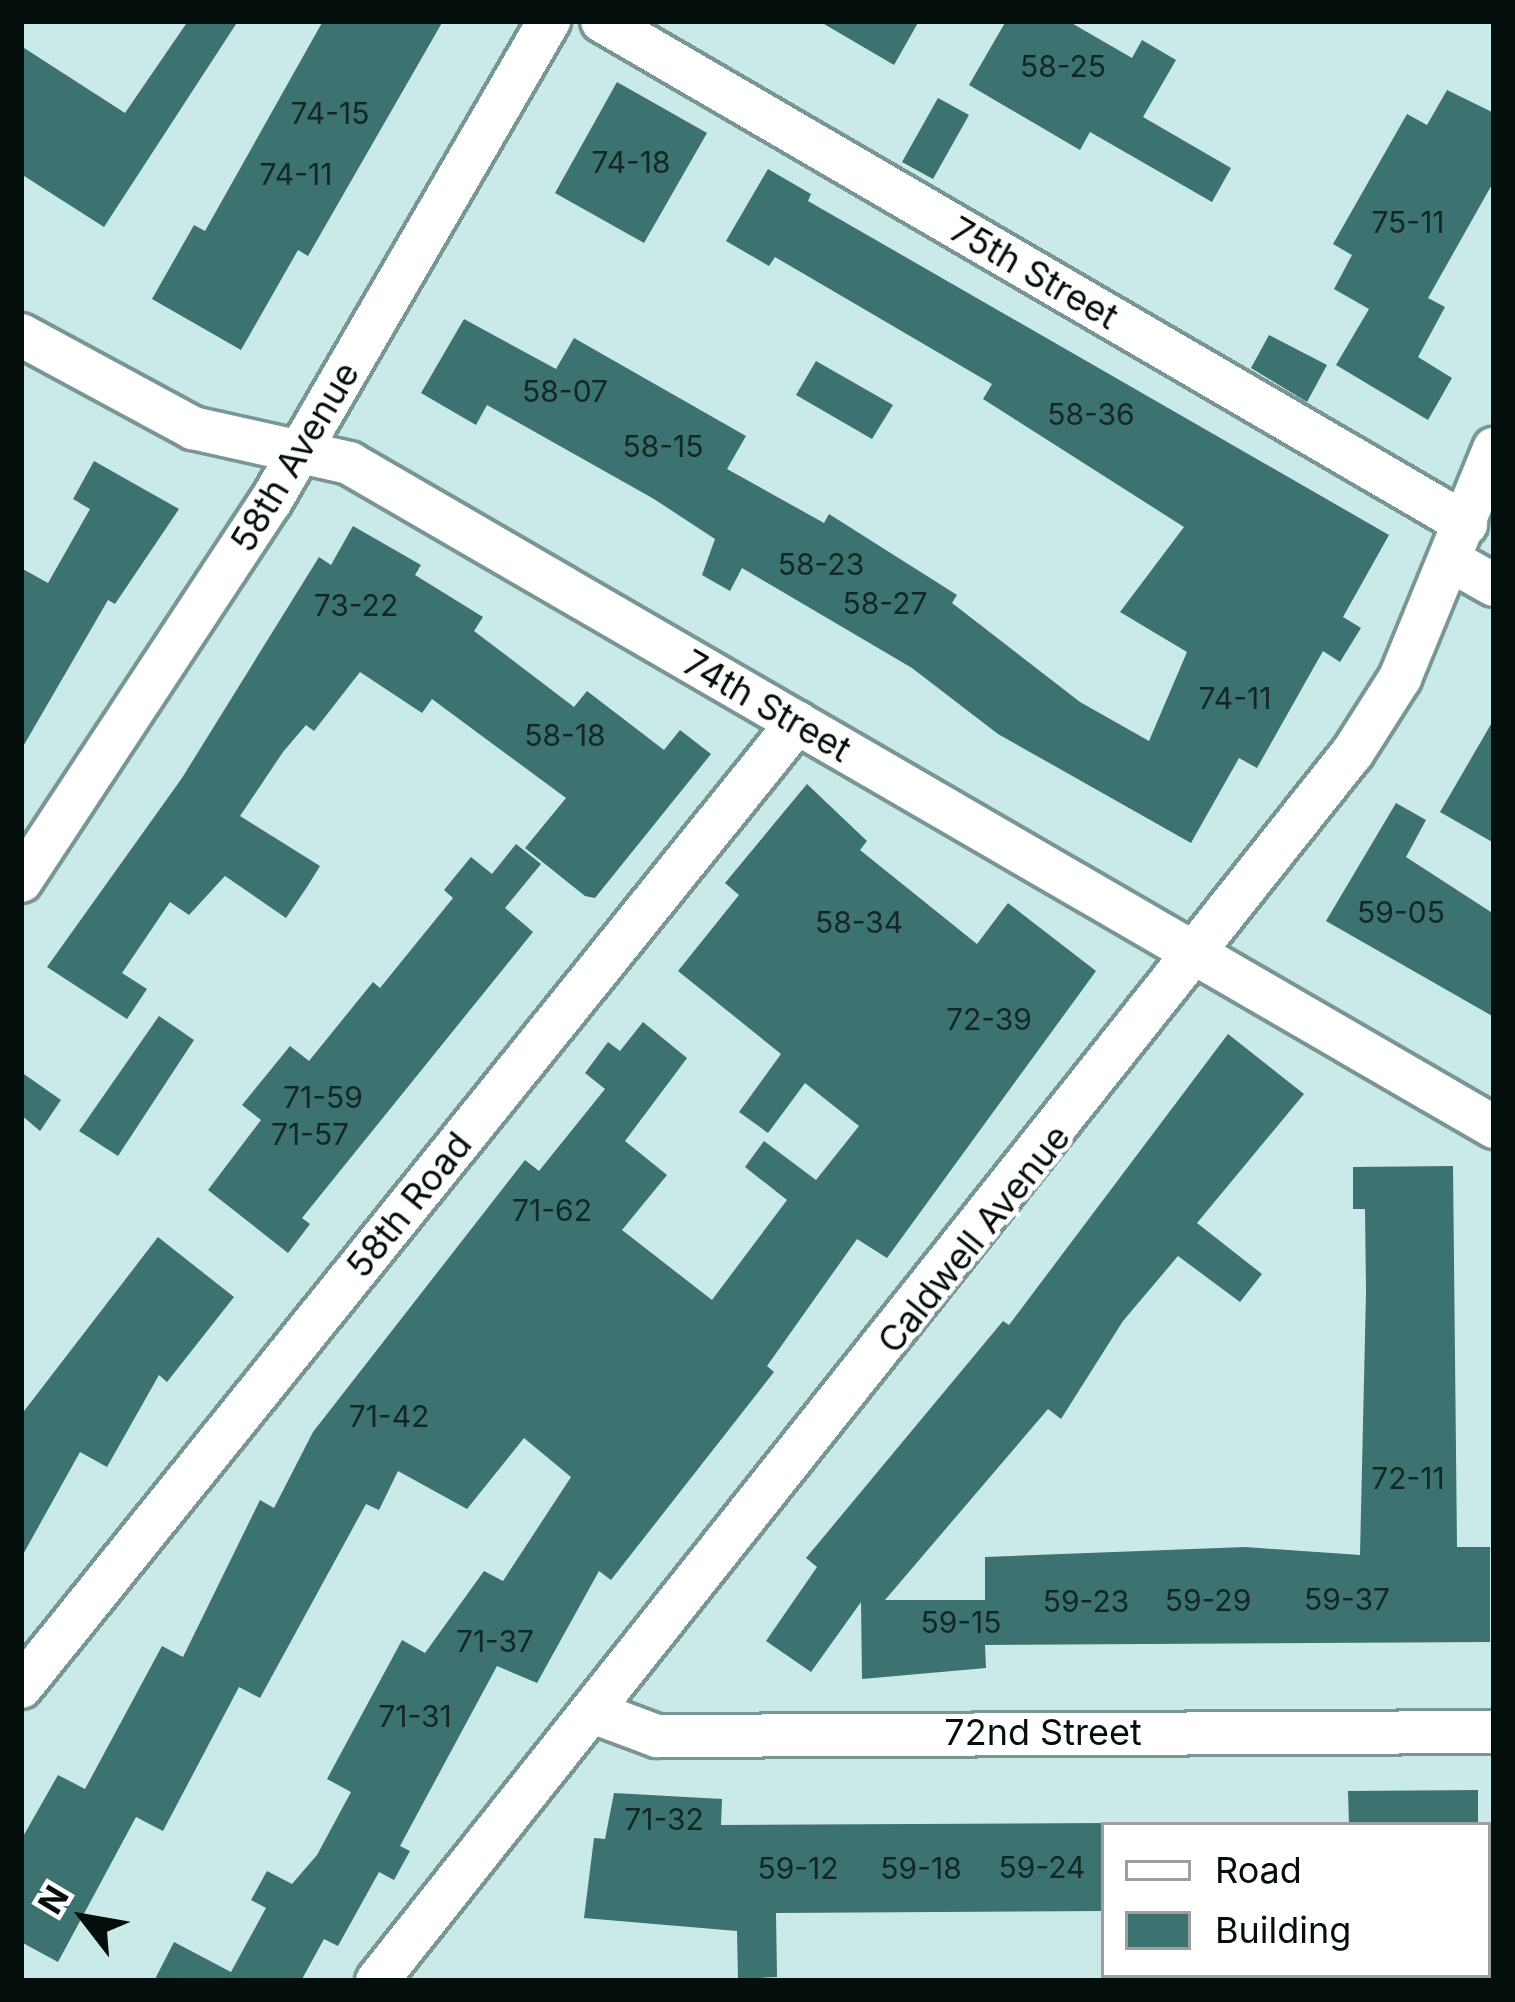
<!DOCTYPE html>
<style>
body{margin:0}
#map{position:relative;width:1515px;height:2002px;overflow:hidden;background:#c9eae8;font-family:Inter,sans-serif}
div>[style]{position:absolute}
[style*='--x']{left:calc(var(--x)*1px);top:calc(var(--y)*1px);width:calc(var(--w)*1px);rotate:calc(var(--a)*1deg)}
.building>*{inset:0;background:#3c726f}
.roads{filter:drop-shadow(3px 0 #789694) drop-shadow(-3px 0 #789694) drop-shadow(0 3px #789694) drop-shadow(0 -3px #789694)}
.street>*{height:42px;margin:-21px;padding:0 21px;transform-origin:21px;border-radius:21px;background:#fff}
span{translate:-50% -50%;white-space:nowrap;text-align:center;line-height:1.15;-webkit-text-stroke:9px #fff;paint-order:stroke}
.number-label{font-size:30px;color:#122726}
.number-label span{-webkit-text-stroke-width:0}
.street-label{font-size:36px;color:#040e0d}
.frame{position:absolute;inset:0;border:24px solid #040e0d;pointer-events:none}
.legend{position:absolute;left:1101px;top:1822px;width:390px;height:156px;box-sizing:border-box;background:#fff;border:3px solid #9b9f9e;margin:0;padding:15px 21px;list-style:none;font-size:36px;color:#040e0d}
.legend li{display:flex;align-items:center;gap:24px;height:60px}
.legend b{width:60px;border:3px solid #9b9f9e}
.north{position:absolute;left:24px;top:1858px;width:120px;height:120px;-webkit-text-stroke:9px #fff;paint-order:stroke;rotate:301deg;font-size:33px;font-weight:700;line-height:48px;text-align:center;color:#040e0d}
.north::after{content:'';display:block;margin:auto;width:42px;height:54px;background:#040e0d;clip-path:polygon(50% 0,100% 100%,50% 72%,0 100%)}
</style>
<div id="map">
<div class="building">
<div style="clip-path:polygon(188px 21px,238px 21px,104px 227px,21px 174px,21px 46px,125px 113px)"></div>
<div style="clip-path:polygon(323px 21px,443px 21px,308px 256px,298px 250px,241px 350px,152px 299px,194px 225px,205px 231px)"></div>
<div style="clip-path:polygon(819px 21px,919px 21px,894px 65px)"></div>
<div style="clip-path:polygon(1006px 21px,1068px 21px,1132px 58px,1142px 40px,1176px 60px,1143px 117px,1231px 168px,1212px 202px,1090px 132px,1080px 150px,969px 85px)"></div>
<div style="clip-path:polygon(617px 82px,707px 133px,644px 243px,555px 193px)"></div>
<div style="clip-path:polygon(1447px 90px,1494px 113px,1494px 181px,1428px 298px,1445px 307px,1418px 357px,1452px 378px,1428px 420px,1336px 365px,1369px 309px,1334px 289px,1352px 255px,1333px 244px,1407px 114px,1427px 125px)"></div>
<div style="clip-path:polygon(938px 98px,969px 115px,933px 179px,902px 162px)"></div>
<div style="clip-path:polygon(768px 169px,811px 194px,808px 201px,1389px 535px,1343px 617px,1361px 628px,1340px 662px,1323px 651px,1257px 768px,1239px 758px,1191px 843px,998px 734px,912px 668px,742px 568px,730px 591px,702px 575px,715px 539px,654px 499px,487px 405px,476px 425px,421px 393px,464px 319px,556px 369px,574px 338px,746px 436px,727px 469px,824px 523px,829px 514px,957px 595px,952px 603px,1080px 702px,1149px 741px,1187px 652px,1120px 612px,1184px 527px,983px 399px,992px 384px,775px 257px,769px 266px,726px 241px)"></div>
<div style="clip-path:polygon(1269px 335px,1327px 365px,1307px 402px,1251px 368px)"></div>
<div style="clip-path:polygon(816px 361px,893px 405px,872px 439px,796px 395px)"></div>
<div style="clip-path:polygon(94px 461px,179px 509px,115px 604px,108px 600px,21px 750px,21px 568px,48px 583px,90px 509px,73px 499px)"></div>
<div style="clip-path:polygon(353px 526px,421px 565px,415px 575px,483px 617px,474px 631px,574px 707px,587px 691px,664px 750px,680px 730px,711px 754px,595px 898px,585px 896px,525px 848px,566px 798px,432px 699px,422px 713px,360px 672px,314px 731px,306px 725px,283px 752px,240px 816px,320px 866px,307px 887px,286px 918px,225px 876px,189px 915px,170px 902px,122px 973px,147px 989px,127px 1019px,47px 967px,182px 778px,319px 557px,331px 565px)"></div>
<div style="clip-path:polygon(1494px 719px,1494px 843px,1440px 812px)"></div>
<div style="clip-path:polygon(807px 784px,867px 841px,860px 850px,977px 944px,1008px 903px,1096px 971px,887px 1258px,857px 1239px,767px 1366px,774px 1372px,611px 1580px,599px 1571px,537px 1683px,497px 1666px,400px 1846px,410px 1851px,394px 1880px,379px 1872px,338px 1946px,324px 1939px,301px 1981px,154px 1981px,174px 1942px,231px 1972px,266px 1908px,251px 1900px,267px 1871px,292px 1884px,317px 1855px,351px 1792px,327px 1779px,402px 1640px,425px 1653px,484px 1571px,503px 1581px,571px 1477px,524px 1438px,467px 1509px,398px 1471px,379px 1510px,366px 1504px,260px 1698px,239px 1687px,163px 1831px,136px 1817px,58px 1962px,21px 1942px,21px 1840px,58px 1775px,85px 1789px,162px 1646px,183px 1657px,260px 1500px,274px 1508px,313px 1432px,525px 1160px,539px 1171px,605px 1089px,585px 1073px,608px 1042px,620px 1051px,643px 1022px,687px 1058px,625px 1141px,667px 1175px,622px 1230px,712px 1300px,787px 1200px,745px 1167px,764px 1141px,816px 1180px,859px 1126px,805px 1083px,768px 1133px,739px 1112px,781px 1054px,678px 971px,739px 895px,725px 883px)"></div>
<div style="clip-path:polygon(1396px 803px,1426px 820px,1406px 857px,1494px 914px,1494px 1017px,1326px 921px)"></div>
<div style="clip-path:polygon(516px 844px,541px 864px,505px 908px,533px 932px,302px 1218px,310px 1224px,288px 1253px,208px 1190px,261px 1120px,242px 1105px,290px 1046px,309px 1061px,373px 982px,380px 988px,453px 898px,444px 890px,471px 857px,492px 874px)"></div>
<div style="clip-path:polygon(159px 1016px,194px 1040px,118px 1156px,79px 1131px)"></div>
<div style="clip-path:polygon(1228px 1034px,1304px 1094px,1197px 1223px,1262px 1274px,1240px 1302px,1178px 1256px,1123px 1321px,1061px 1419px,1048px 1409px,885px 1600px,985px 1600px,985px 1557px,1245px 1547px,1360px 1555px,1366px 1292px,1365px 1209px,1353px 1209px,1353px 1167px,1453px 1166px,1457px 1547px,1490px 1547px,1490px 1642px,985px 1645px,986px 1668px,862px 1679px,861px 1602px,811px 1672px,766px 1641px,817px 1567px,806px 1558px,1003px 1321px,1009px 1325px)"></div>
<div style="clip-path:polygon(21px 1072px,61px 1100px,40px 1131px,21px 1115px)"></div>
<div style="clip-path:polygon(158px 1237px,234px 1297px,167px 1382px,159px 1375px,107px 1467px,80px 1452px,21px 1558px,21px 1415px)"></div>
<div style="clip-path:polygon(1478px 1790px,1478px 1825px,1349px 1825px,1348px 1791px)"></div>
<div style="clip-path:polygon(614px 1793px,722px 1799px,721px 1825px,1104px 1823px,1104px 1911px,776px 1913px,777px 1977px,738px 1979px,737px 1931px,584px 1918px,594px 1838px,605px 1839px)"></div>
</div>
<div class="roads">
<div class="street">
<div style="--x:602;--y:21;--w:1000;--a:30.21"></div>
<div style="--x:21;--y:335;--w:196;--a:28.4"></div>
<div style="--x:193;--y:428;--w:160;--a:12.6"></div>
<div style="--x:349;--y:463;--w:1324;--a:30.11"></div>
<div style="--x:1451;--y:561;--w:49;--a:29.2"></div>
<div style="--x:21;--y:881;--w:455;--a:-56.7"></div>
<div style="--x:271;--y:501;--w:555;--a:-59.92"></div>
<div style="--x:21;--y:1687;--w:1238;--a:-51.17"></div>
<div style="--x:595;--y:1713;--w:66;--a:20.4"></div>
<div style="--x:657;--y:1736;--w:837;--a:-0.27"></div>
<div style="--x:377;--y:1981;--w:1569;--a:-51.55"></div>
<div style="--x:1353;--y:752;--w:88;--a:-57.6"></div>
<div style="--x:1400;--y:678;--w:248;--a:-67.7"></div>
</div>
</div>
<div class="number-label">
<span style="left:1063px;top:66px">58-25</span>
<span style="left:330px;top:113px">74-15</span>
<span style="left:631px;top:162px">74-18</span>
<span style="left:296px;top:174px">74-11</span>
<span style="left:1408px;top:222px">75-11</span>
<span style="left:565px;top:391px">58-07</span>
<span style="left:1091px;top:414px">58-36</span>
<span style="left:663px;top:446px">58-15</span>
<span style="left:821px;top:564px">58-23</span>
<span style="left:885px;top:603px">58-27</span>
<span style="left:356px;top:605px">73-22</span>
<span style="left:1235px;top:698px">74-11</span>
<span style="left:565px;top:735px">58-18</span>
<span style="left:1401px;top:912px">59-05</span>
<span style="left:859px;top:922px">58-34</span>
<span style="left:989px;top:1019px">72-39</span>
<span style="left:323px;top:1097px">71-59</span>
<span style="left:310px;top:1134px">71-57</span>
<span style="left:552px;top:1210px">71-62</span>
<span style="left:389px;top:1416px">71-42</span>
<span style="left:1408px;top:1478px">72-11</span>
<span style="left:1347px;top:1599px">59-37</span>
<span style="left:1208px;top:1600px">59-29</span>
<span style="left:1086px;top:1601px">59-23</span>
<span style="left:961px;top:1622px">59-15</span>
<span style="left:495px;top:1641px">71-37</span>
<span style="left:415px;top:1716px">71-31</span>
<span style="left:664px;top:1819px">71-32</span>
<span style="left:1042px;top:1867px">59-24</span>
<span style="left:798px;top:1868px">59-12</span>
<span style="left:921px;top:1868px">59-18</span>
</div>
<div class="street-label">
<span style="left:1034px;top:273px;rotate:30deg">75th Street</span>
<span style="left:295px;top:457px;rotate:-59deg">58th Avenue</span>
<span style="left:767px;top:706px;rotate:30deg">74th Street</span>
<span style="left:409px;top:1205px;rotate:-51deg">58th Road</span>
<span style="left:974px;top:1239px;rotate:-51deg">Caldwell Avenue</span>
<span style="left:1043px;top:1733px">72nd Street</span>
</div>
<div class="frame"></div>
<ul class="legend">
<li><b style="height:15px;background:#fff"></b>Road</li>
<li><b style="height:33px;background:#3c726f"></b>Building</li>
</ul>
<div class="north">N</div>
</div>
